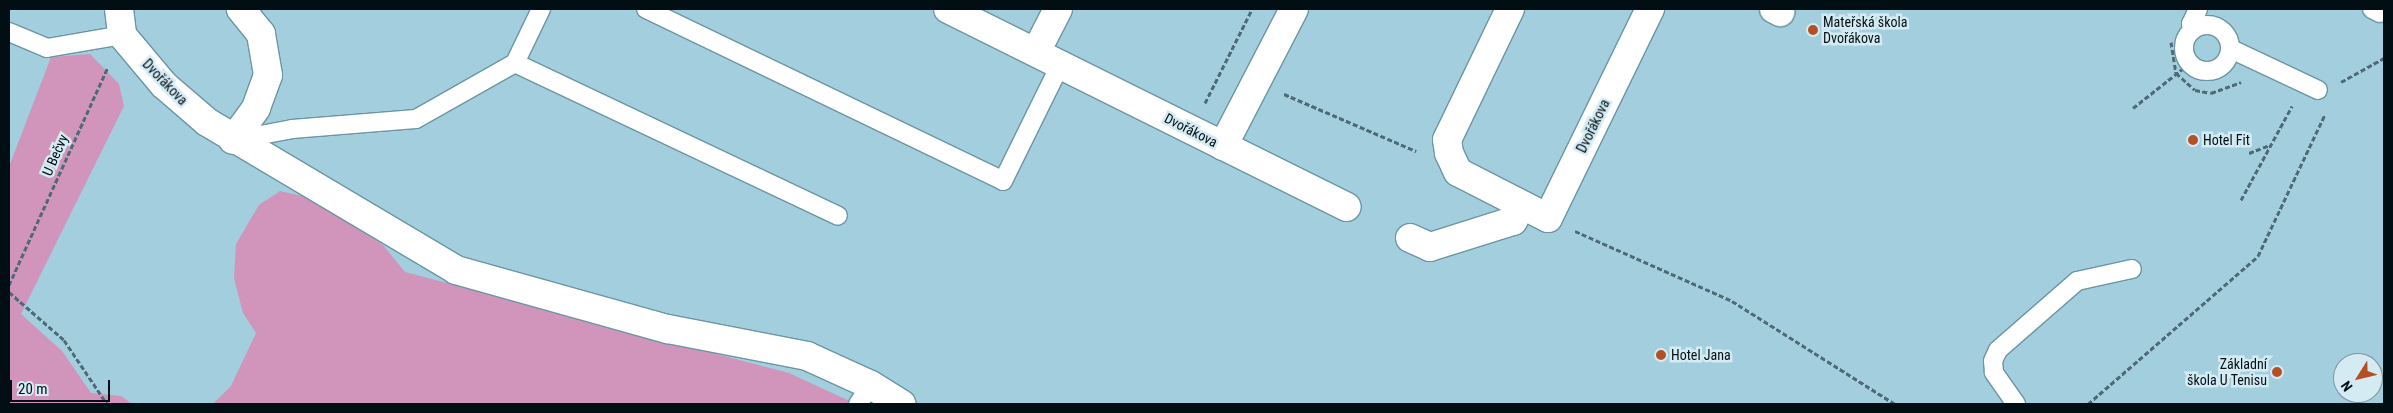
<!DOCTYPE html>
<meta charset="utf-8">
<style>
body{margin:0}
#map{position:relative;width:2393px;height:413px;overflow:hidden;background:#a2cede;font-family:"Roboto Condensed",sans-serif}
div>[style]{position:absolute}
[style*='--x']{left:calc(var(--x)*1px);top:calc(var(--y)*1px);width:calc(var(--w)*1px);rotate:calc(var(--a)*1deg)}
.green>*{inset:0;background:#d194ba}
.path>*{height:3px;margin-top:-1.5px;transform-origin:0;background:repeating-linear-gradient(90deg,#4e6b75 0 5px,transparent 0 7.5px)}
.roads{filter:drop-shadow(1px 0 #6b95a4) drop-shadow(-1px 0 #6b95a4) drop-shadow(0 1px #6b95a4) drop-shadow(0 -1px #6b95a4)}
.lane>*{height:18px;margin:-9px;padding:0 9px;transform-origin:9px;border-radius:9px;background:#fff}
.lane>.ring{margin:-9px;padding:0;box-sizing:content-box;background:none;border:18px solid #fff;border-radius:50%}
.street>*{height:28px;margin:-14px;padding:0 14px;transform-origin:14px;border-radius:14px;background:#fff}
.dots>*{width:14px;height:14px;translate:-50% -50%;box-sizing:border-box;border:2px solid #d5ebf3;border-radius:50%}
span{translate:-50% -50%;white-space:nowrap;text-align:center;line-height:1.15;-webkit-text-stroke:5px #d5ebf3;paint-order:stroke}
.poi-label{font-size:14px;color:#010f14}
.left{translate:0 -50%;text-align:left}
.right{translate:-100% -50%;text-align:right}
.street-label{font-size:14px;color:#010f14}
.frame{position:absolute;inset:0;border:10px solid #010f14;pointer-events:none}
.north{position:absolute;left:2333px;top:353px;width:50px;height:50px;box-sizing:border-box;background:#d5ebf3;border:1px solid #80939a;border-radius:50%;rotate:234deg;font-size:14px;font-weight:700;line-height:20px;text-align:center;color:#010f14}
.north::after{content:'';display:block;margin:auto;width:18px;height:22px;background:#b54f24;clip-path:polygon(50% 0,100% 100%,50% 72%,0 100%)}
.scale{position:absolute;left:10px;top:380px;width:100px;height:22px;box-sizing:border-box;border:2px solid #010f14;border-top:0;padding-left:6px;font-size:15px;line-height:18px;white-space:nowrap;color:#010f14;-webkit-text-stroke:4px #d5ebf3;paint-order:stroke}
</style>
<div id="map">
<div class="green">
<div style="clip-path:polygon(90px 54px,119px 84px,124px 106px,21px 314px,62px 351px,91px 393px,121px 396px,132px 404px,9px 404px,9px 167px,51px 57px)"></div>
<div style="clip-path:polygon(280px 191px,315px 199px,383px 245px,405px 272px,789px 373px,856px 404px,213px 404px,231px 386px,256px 333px,243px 313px,234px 278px,236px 244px,259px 205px)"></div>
</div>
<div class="path">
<div style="--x:2171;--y:42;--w:31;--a:81"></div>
<div style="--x:2176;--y:73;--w:25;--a:42"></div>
<div style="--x:2195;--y:90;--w:16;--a:11"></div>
<div style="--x:2211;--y:93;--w:32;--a:-20"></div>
<div style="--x:2341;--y:82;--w:49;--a:-29.2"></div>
<div style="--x:1284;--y:94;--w:144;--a:23.4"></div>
<div style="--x:1205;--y:103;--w:105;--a:-63.4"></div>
<div style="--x:2133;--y:108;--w:73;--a:-38.3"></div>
<div style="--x:2249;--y:153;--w:22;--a:-21"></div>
<div style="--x:2241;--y:200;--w:107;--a:-61.5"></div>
<div style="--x:1575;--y:231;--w:172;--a:24"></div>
<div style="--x:1732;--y:301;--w:193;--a:32.3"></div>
<div style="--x:9;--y:285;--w:239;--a:-65.6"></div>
<div style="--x:9;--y:292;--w:73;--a:41.1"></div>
<div style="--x:64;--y:340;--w:77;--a:56.1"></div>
<div style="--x:2088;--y:404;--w:225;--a:-41"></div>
<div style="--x:2258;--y:256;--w:157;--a:-64.7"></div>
</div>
<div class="roads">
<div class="lane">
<div style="--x:646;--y:9;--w:396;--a:25.7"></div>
<div style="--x:1003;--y:181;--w:131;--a:-63.8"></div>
<div style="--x:2372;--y:9;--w:9;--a:27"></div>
<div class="ring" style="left:2184px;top:25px;width:28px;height:28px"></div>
<div style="--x:2194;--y:29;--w:6;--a:-121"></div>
<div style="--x:2191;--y:24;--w:17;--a:-65"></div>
<div style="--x:9;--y:32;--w:41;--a:22.8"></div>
<div style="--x:47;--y:48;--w:76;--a:-9.8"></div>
<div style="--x:2231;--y:49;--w:96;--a:25.2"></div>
<div style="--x:515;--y:63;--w:60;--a:-64.3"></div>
<div style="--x:234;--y:140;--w:59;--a:-10.7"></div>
<div style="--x:292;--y:129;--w:124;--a:-4.6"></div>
<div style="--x:416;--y:119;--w:114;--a:-29.5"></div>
<div style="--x:515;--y:63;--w:357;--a:25.3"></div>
<div style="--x:858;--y:404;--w:23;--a:-56"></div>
<div style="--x:2016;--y:404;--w:39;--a:-125"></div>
<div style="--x:1994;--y:372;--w:11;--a:-95"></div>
<div style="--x:1993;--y:361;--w:12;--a:-66"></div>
<div style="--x:1998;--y:350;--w:105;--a:-41.1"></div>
<div style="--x:2077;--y:281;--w:56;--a:-12.3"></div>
</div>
<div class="street">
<div style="--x:119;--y:9;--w:26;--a:83"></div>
<div style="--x:122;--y:35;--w:65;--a:50"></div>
<div style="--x:164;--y:85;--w:57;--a:40.7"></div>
<div style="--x:207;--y:122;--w:290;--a:30.7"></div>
<div style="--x:456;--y:270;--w:220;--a:15.6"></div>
<div style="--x:668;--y:329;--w:142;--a:11"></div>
<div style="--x:807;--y:356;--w:70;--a:24.4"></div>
<div style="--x:871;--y:385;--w:36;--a:32"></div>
<div style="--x:948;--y:9;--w:445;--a:26.4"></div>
<div style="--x:1510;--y:9;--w:145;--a:115.7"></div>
<div style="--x:1447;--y:140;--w:13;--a:81"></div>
<div style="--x:1449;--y:153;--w:21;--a:65"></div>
<div style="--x:1458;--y:172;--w:101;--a:27.1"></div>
<div style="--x:1548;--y:218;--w:233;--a:-64"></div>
<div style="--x:1774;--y:9;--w:7;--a:27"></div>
<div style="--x:1037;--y:50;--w:46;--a:-62.9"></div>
<div style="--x:233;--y:140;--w:39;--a:-54"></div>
<div style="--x:256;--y:108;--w:35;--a:-70"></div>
<div style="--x:268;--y:75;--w:42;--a:-99.7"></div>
<div style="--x:261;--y:34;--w:32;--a:-129"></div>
<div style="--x:1223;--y:146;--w:154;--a:-62.6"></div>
<div style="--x:1410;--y:238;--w:22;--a:24"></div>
<div style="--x:1430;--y:247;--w:87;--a:-17.4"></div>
<div style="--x:1513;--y:221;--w:18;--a:-61"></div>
</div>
</div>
<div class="dots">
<div style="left:1813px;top:30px;background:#b54f24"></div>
<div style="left:2193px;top:140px;background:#b54f24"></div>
<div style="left:1661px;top:355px;background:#b54f24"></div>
<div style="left:2277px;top:372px;background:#b54f24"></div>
</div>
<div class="poi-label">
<span class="left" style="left:1823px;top:30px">Mateřská škola<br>Dvořákova</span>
<span class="left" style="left:2203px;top:140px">Hotel Fit</span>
<span class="left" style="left:1671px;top:355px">Hotel Jana</span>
<span class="right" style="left:2267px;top:372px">Základní<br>škola U Tenisu</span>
</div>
<div class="street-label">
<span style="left:165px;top:82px;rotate:46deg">Dvořákova</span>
<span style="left:1593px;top:126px;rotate:-64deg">Dvořákova</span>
<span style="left:1191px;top:130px;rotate:27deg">Dvořákova</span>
<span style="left:55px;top:155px;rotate:-66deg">U Bečvy</span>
</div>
<div class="frame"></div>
<div class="north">N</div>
<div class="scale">20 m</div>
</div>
